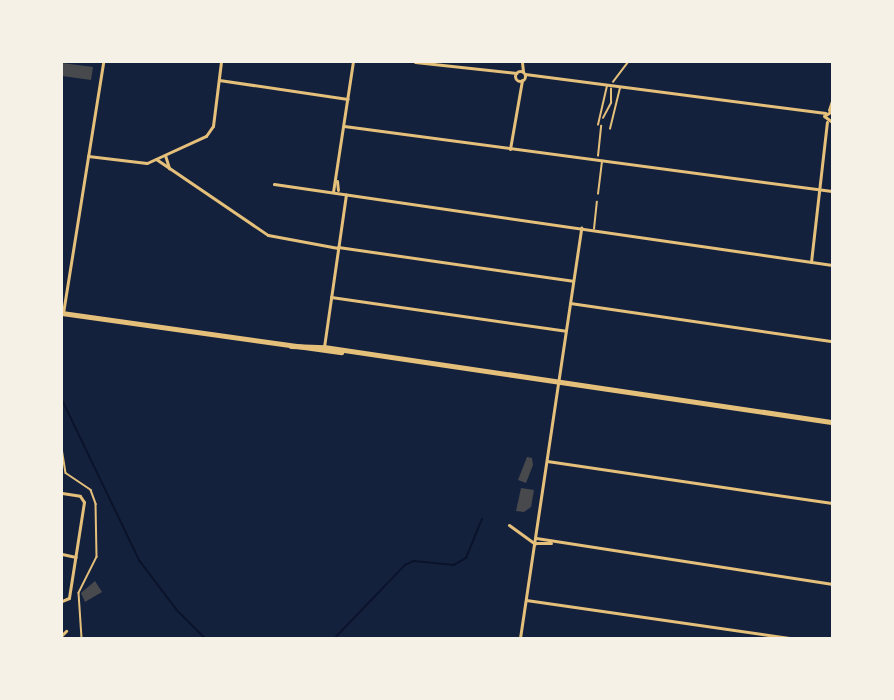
<!DOCTYPE html>
<style>
body{margin:0}
#map{position:relative;width:894px;height:700px;overflow:hidden;background:#14213d;font-family:"Noto Sans",sans-serif}
div>[style]{position:absolute}
[style*='--x']{left:calc(var(--x)*1px);top:calc(var(--y)*1px);width:calc(var(--w)*1px);rotate:calc(var(--a)*1deg)}
.stream>*{height:1.5px;margin:-0.75px;padding:0 0.75px;transform-origin:0.75px;border-radius:0.75px;background:#0b132b}
.building>*{inset:0;background:#48494c}
.path>*{height:1.5px;margin:-0.75px;padding:0 0.75px;transform-origin:0.75px;border-radius:0.75px;background:#e5c07b}
.service>*{height:1.5px;margin:-0.75px;padding:0 0.75px;transform-origin:0.75px;border-radius:0.75px;background:#e5c07b}
.minor>*{height:3px;margin:-1.5px;padding:0 1.5px;transform-origin:1.5px;border-radius:1.5px;background:#e5c07b}
.minor>.ring{margin:-1.5px;padding:0;box-sizing:content-box;background:none;border:3px solid #e5c07b;border-radius:50%}
.secondary>*{height:4.5px;margin:-2.25px;padding:0 2.25px;transform-origin:2.25px;border-radius:2.25px;background:#e5c07b}
span{translate:-50% -50%;white-space:nowrap;text-align:center;line-height:1.15;-webkit-text-stroke:5px #f6f1e7;paint-order:stroke}
.frame{position:absolute;inset:0;border:63px solid #f6f1e7;pointer-events:none}
</style>
<div id="map">
<div class="stream">
<div style="--x:62;--y:399;--w:180;--a:64.3"></div>
<div style="--x:140;--y:561;--w:61;--a:52.9"></div>
<div style="--x:177;--y:610;--w:40;--a:45"></div>
<div style="--x:335;--y:638;--w:101;--a:-46.2"></div>
<div style="--x:405;--y:565;--w:10;--a:-24"></div>
<div style="--x:414;--y:561;--w:40;--a:5.7"></div>
<div style="--x:454;--y:565;--w:14;--a:-30"></div>
<div style="--x:466;--y:558;--w:42;--a:-67.7"></div>
</div>
<div class="building">
<div style="clip-path:polygon(62px 63px,93px 67px,91px 80px,62px 76px)"></div>
<div style="clip-path:polygon(527px 457px,532px 458px,533px 465px,526px 483px,518px 480px)"></div>
<div style="clip-path:polygon(521px 488px,534px 490px,531px 507px,524px 512px,516px 511px)"></div>
<div style="clip-path:polygon(95px 581px,102px 592px,85px 602px,81px 593px)"></div>
</div>
<div class="path">
<div style="--x:613;--y:82;--w:25;--a:-53"></div>
<div style="--x:603;--y:118;--w:17;--a:-62"></div>
<div style="--x:611;--y:103;--w:14;--a:-90"></div>
<div style="--x:598;--y:156;--w:30;--a:-84"></div>
<div style="--x:62;--y:448;--w:25;--a:81"></div>
<div style="--x:66;--y:473;--w:30;--a:34"></div>
<div style="--x:91;--y:490;--w:15;--a:70"></div>
<div style="--x:96;--y:504;--w:53;--a:88.9"></div>
<div style="--x:97;--y:557;--w:40;--a:116.6"></div>
<div style="--x:79;--y:593;--w:45;--a:86.2"></div>
</div>
<div class="service">
<div style="--x:598;--y:125;--w:39;--a:-77"></div>
<div style="--x:610;--y:129;--w:42;--a:-76.3"></div>
<div style="--x:598;--y:194;--w:33;--a:-83"></div>
<div style="--x:594;--y:229;--w:27;--a:-84"></div>
</div>
<div class="minor">
<div style="--x:415;--y:62;--w:102;--a:6.2"></div>
<div style="--x:522;--y:62;--w:10;--a:84"></div>
<div class="ring" style="left:515px;top:71px;width:7px;height:7px"></div>
<div style="--x:525;--y:74;--w:303;--a:7.4"></div>
<div style="--x:219;--y:80;--w:130;--a:8.4"></div>
<div style="--x:829;--y:110;--w:9;--a:-72"></div>
<div style="--x:832;--y:111;--w:9;--a:148"></div>
<div style="--x:824;--y:116;--w:10;--a:37"></div>
<div style="--x:344;--y:126;--w:492;--a:7.6"></div>
<div style="--x:510;--y:149;--w:70;--a:-80.1"></div>
<div style="--x:165;--y:155;--w:14;--a:73"></div>
<div style="--x:88;--y:156;--w:59;--a:6.8"></div>
<div style="--x:147;--y:163;--w:65;--a:-24.6"></div>
<div style="--x:206;--y:136;--w:12;--a:-55"></div>
<div style="--x:213;--y:126;--w:64;--a:-82.9"></div>
<div style="--x:156;--y:159;--w:135;--a:34.2"></div>
<div style="--x:268;--y:235;--w:71;--a:10.5"></div>
<div style="--x:337;--y:181;--w:9;--a:84"></div>
<div style="--x:274;--y:184;--w:564;--a:8.26"></div>
<div style="--x:333;--y:192;--w:132;--a:-81.3"></div>
<div style="--x:338;--y:247;--w:237;--a:8.2"></div>
<div style="--x:811;--y:262;--w:141;--a:-83.5"></div>
<div style="--x:331;--y:297;--w:237;--a:8.2"></div>
<div style="--x:570;--y:303;--w:265;--a:8.3"></div>
<div style="--x:63;--y:313;--w:254;--a:-80.9"></div>
<div style="--x:324;--y:347;--w:154;--a:-81.8"></div>
<div style="--x:547;--y:461;--w:288;--a:8.4"></div>
<div style="--x:62;--y:493;--w:18;--a:9"></div>
<div style="--x:80;--y:496;--w:7;--a:56"></div>
<div style="--x:84;--y:502;--w:97;--a:98.9"></div>
<div style="--x:69;--y:598;--w:8;--a:157"></div>
<div style="--x:509;--y:525;--w:32;--a:36"></div>
<div style="--x:536;--y:538;--w:300;--a:8.8"></div>
<div style="--x:535;--y:543;--w:16;--a:0"></div>
<div style="--x:62;--y:554;--w:14;--a:12"></div>
<div style="--x:526;--y:600;--w:266;--a:8.2"></div>
<div style="--x:62;--y:635;--w:6;--a:-45"></div>
<div style="--x:520;--y:638;--w:415;--a:-81.5"></div>
</div>
<div class="secondary">
<div style="--x:62;--y:313;--w:282;--a:8"></div>
<div style="--x:291;--y:346;--w:33;--a:2"></div>
<div style="--x:324;--y:347;--w:514;--a:8.4"></div>
</div>
<div class="frame"></div>
</div>
